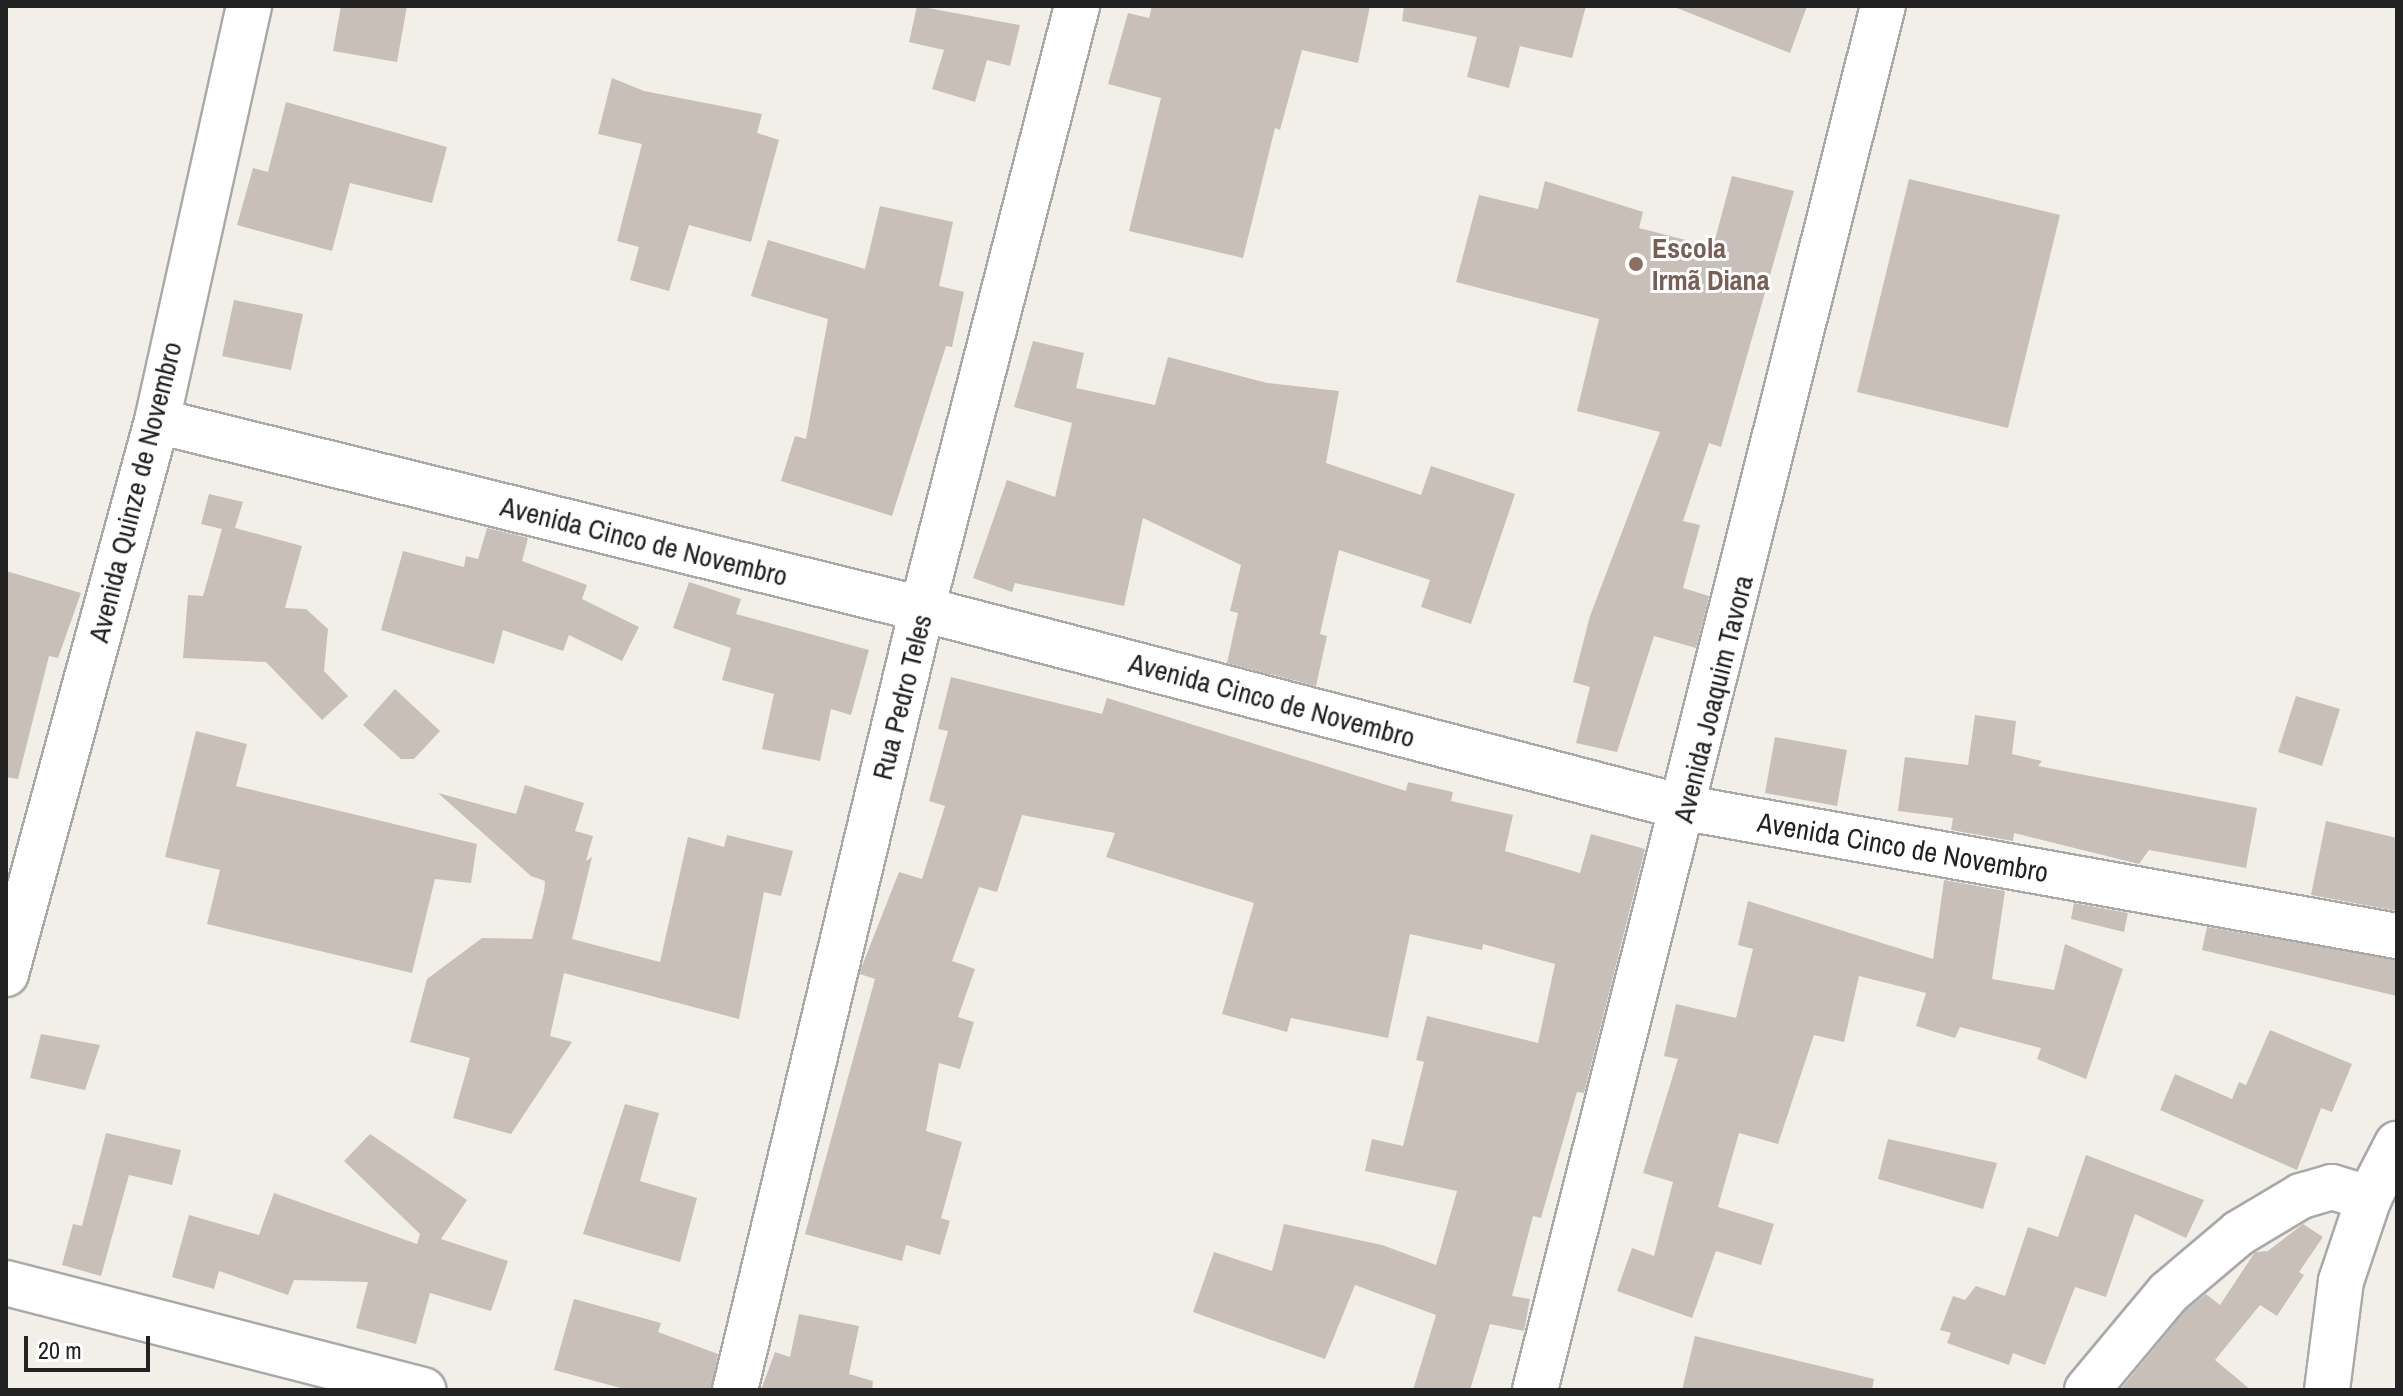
<!DOCTYPE html>
<meta charset="utf-8">
<style>
body{margin:0}
#map{position:relative;width:2403px;height:1396px;overflow:hidden;background:#f2efe9;font-family:"Archivo Narrow",sans-serif}
div>[style]{position:absolute}
[style*='--x']{left:calc(var(--x)*1px);top:calc(var(--y)*1px);width:calc(var(--w)*1px);rotate:calc(var(--a)*1deg)}
.building>*{inset:0;background:#c7bfb8}
.roads{filter:drop-shadow(2px 0 #a9a9a9) drop-shadow(-2px 0 #a9a9a9) drop-shadow(0 2px #a9a9a9) drop-shadow(0 -2px #a9a9a9)}
.street>*{height:44px;margin:-22px;padding:0 22px;transform-origin:22px;border-radius:22px;background:#fff}
.dots>*{width:22px;height:22px;translate:-50% -50%;box-sizing:border-box;border:4px solid #fff;border-radius:50%}
span{translate:-50% -50%;white-space:nowrap;text-align:center;line-height:1.15;-webkit-text-stroke:6px #fff;paint-order:stroke}
.education-label{font-size:28px;color:#785e54;font-weight:700}
.left{translate:0 -50%;text-align:left}
.street-label{font-size:28px;color:#222}
.frame{position:absolute;inset:0;border:8px solid #222;pointer-events:none}
.scale{position:absolute;left:24px;top:1336px;width:126px;height:36px;box-sizing:border-box;border:4px solid #222;border-top:0;padding-left:10px;font-size:24px;line-height:28px;white-space:nowrap;color:#222;-webkit-text-stroke:6px #fff;paint-order:stroke}
</style>
<div id="map">
<div class="building">
<div style="clip-path:polygon(341px 6px,407px 6px,397px 62px,333px 51px)"></div>
<div style="clip-path:polygon(917px 6px,1020px 25px,1010px 66px,987px 60px,975px 102px,932px 89px,944px 50px,909px 42px)"></div>
<div style="clip-path:polygon(1152px 6px,1370px 6px,1358px 63px,1302px 50px,1280px 130px,1275px 128px,1243px 258px,1129px 231px,1161px 98px,1108px 84px,1128px 13px,1149px 18px)"></div>
<div style="clip-path:polygon(1404px 6px,1586px 6px,1572px 58px,1520px 46px,1509px 88px,1467px 77px,1477px 37px,1402px 21px)"></div>
<div style="clip-path:polygon(1672px 6px,1807px 6px,1790px 53px)"></div>
<div style="clip-path:polygon(612px 78px,644px 91px,762px 114px,757px 133px,779px 140px,751px 242px,689px 225px,669px 291px,630px 280px,639px 247px,617px 241px,642px 144px,598px 134px)"></div>
<div style="clip-path:polygon(286px 102px,447px 147px,432px 203px,350px 183px,332px 251px,237px 225px,253px 168px,268px 172px)"></div>
<div style="clip-path:polygon(1732px 176px,1794px 191px,1721px 447px,1709px 443px,1683px 521px,1700px 525px,1683px 588px,1709px 596px,1696px 648px,1654px 636px,1617px 752px,1576px 743px,1590px 687px,1573px 682px,1590px 616px,1660px 432px,1577px 411px,1599px 319px,1456px 282px,1479px 195px,1538px 209px,1545px 181px,1643px 212px,1639px 228px,1713px 247px)"></div>
<div style="clip-path:polygon(1909px 179px,2060px 215px,2008px 428px,1857px 392px)"></div>
<div style="clip-path:polygon(880px 206px,953px 222px,939px 286px,964px 292px,952px 347px,946px 346px,892px 516px,781px 481px,795px 436px,806px 439px,828px 319px,751px 296px,768px 240px,865px 269px)"></div>
<div style="clip-path:polygon(234px 300px,303px 314px,291px 370px,222px 356px)"></div>
<div style="clip-path:polygon(1033px 341px,1084px 353px,1076px 388px,1155px 405px,1168px 357px,1267px 383px,1339px 391px,1326px 463px,1421px 495px,1431px 466px,1515px 494px,1471px 624px,1421px 607px,1430px 580px,1339px 550px,1320px 634px,1327px 636px,1316px 686px,1227px 663px,1238px 613px,1230px 611px,1241px 565px,1143px 518px,1124px 606px,1015px 583px,1012px 592px,973px 578px,1007px 480px,1055px 497px,1072px 423px,1014px 407px)"></div>
<div style="clip-path:polygon(209px 494px,243px 502px,235px 528px,302px 546px,285px 608px,306px 609px,328px 629px,324px 671px,348px 696px,322px 720px,266px 662px,183px 658px,188px 595px,203px 596px,222px 529px,201px 524px)"></div>
<div style="clip-path:polygon(487px 528px,528px 538px,522px 561px,587px 585px,582px 599px,639px 627px,622px 661px,569px 635px,563px 651px,503px 630px,494px 664px,381px 630px,403px 551px,464px 567px,466px 556px,478px 559px)"></div>
<div style="clip-path:polygon(6px 571px,81px 593px,58px 658px,49px 656px,18px 779px,6px 777px)"></div>
<div style="clip-path:polygon(689px 582px,741px 599px,736px 614px,869px 650px,851px 715px,831px 709px,820px 761px,762px 749px,774px 694px,722px 680px,731px 648px,673px 628px)"></div>
<div style="clip-path:polygon(951px 677px,1102px 714px,1107px 698px,1406px 791px,1408px 782px,1453px 792px,1451px 801px,1513px 815px,1505px 851px,1580px 873px,1591px 834px,1645px 849px,1584px 1093px,1577px 1092px,1541px 1218px,1533px 1216px,1512px 1296px,1530px 1299px,1524px 1331px,1490px 1324px,1470px 1390px,1413px 1390px,1436px 1315px,1355px 1285px,1325px 1359px,1193px 1312px,1214px 1252px,1272px 1271px,1284px 1224px,1382px 1245px,1436px 1265px,1457px 1191px,1365px 1171px,1372px 1139px,1403px 1146px,1424px 1062px,1416px 1060px,1427px 1016px,1538px 1043px,1555px 964px,1483px 944px,1482px 950px,1410px 934px,1388px 1038px,1291px 1018px,1287px 1032px,1222px 1014px,1254px 903px,1106px 857px,1115px 833px,1022px 815px,997px 892px,979px 887px,952px 961px,975px 969px,958px 1017px,974px 1022px,960px 1069px,939px 1063px,926px 1131px,962px 1142px,941px 1218px,950px 1221px,940px 1255px,906px 1245px,902px 1261px,805px 1234px,875px 979px,860px 974px,862px 966px,899px 872px,922px 879px,945px 806px,929px 801px,948px 731px,938px 729px)"></div>
<div style="clip-path:polygon(395px 689px,440px 731px,414px 759px,401px 759px,363px 725px)"></div>
<div style="clip-path:polygon(2296px 696px,2340px 709px,2322px 766px,2278px 752px)"></div>
<div style="clip-path:polygon(1975px 715px,2016px 721px,2012px 754px,2042px 761px,2038px 766px,2257px 808px,2246px 868px,2149px 850px,2139px 864px,2014px 833px,2013px 841px,1951px 830px,1953px 818px,1898px 811px,1905px 757px,1968px 765px)"></div>
<div style="clip-path:polygon(196px 731px,247px 744px,236px 786px,477px 844px,471px 883px,435px 879px,412px 973px,207px 924px,220px 870px,165px 857px)"></div>
<div style="clip-path:polygon(1775px 737px,1847px 750px,1837px 806px,1765px 793px)"></div>
<div style="clip-path:polygon(525px 785px,584px 803px,575px 831px,593px 836px,586px 861px,592px 857px,572px 939px,660px 962px,688px 837px,724px 847px,727px 835px,793px 851px,781px 896px,764px 892px,739px 1019px,564px 973px,550px 1036px,572px 1042px,511px 1134px,453px 1118px,470px 1058px,410px 1042px,427px 979px,482px 938px,532px 939px,544px 892px,545px 881px,531px 876px,438px 793px,516px 814px)"></div>
<div style="clip-path:polygon(2326px 821px,2397px 838px,2397px 911px,2311px 895px)"></div>
<div style="clip-path:polygon(1944px 880px,2005px 891px,1992px 979px,2054px 990px,2065px 944px,2123px 969px,2086px 1079px,2037px 1059px,2041px 1048px,1960px 1027px,1955px 1038px,1916px 1026px,1926px 993px,1859px 976px,1844px 1042px,1814px 1035px,1778px 1144px,1739px 1133px,1718px 1207px,1774px 1224px,1761px 1265px,1716px 1251px,1692px 1318px,1617px 1291px,1632px 1248px,1654px 1256px,1673px 1182px,1643px 1173px,1678px 1059px,1664px 1056px,1676px 1004px,1736px 1018px,1753px 949px,1738px 945px,1748px 901px,1933px 959px)"></div>
<div style="clip-path:polygon(2074px 903px,2128px 913px,2124px 932px,2071px 919px)"></div>
<div style="clip-path:polygon(2207px 927px,2397px 960px,2397px 996px,2202px 950px)"></div>
<div style="clip-path:polygon(2270px 1030px,2352px 1064px,2332px 1112px,2321px 1108px,2297px 1170px,2160px 1110px,2175px 1074px,2232px 1099px,2239px 1082px,2246px 1085px)"></div>
<div style="clip-path:polygon(41px 1034px,100px 1045px,85px 1090px,30px 1078px)"></div>
<div style="clip-path:polygon(625px 1104px,659px 1113px,640px 1181px,697px 1198px,680px 1262px,583px 1234px)"></div>
<div style="clip-path:polygon(106px 1133px,181px 1150px,172px 1185px,129px 1175px,101px 1276px,62px 1265px,73px 1224px,82px 1226px)"></div>
<div style="clip-path:polygon(370px 1134px,467px 1200px,441px 1239px,508px 1261px,491px 1311px,430px 1293px,416px 1344px,356px 1328px,368px 1282px,294px 1280px,288px 1295px,219px 1271px,214px 1289px,172px 1277px,189px 1215px,259px 1235px,274px 1193px,417px 1244px,420px 1234px,344px 1161px)"></div>
<div style="clip-path:polygon(1888px 1139px,1997px 1163px,1983px 1209px,1878px 1179px)"></div>
<div style="clip-path:polygon(2086px 1155px,2204px 1200px,2186px 1238px,2135px 1214px,2106px 1297px,2075px 1287px,2045px 1365px,2013px 1353px,2009px 1365px,1947px 1343px,1951px 1333px,1940px 1330px,1953px 1296px,1965px 1300px,1976px 1286px,2005px 1296px,2028px 1227px,2058px 1237px)"></div>
<div style="clip-path:polygon(2303px 1224px,2323px 1237px,2299px 1272px,2304px 1275px,2277px 1316px,2260px 1305px,2215px 1360px,2251px 1390px,2120px 1390px,2187px 1309px,2206px 1294px,2220px 1305px,2255px 1252px,2268px 1251px)"></div>
<div style="clip-path:polygon(574px 1299px,661px 1323px,658px 1332px,718px 1354px,711px 1390px,628px 1390px,554px 1370px)"></div>
<div style="clip-path:polygon(799px 1314px,859px 1326px,849px 1374px,873px 1381px,872px 1390px,761px 1390px,775px 1352px,790px 1357px)"></div>
<div style="clip-path:polygon(1695px 1336px,1874px 1379px,1872px 1390px,1682px 1390px)"></div>
</div>
<div class="roads">
<div class="street">
<div style="--x:157;--y:421;--w:788;--a:13.81"></div>
<div style="--x:922;--y:609;--w:789;--a:14.6"></div>
<div style="--x:1686;--y:808;--w:722;--a:10.21"></div>
<div style="--x:6;--y:974;--w:573;--a:-74.73"></div>
<div style="--x:157;--y:421;--w:425;--a:-77.5"></div>
<div style="--x:6;--y:1283;--w:431;--a:14.4"></div>
<div style="--x:735;--y:1390;--w:803;--a:-76.53"></div>
<div style="--x:922;--y:609;--w:623;--a:-75.58"></div>
<div style="--x:1535;--y:1390;--w:1427;--a:-75.89"></div>
<div style="--x:2087;--y:1390;--w:126;--a:-50.1"></div>
<div style="--x:2168;--y:1293;--w:93;--a:-40.2"></div>
<div style="--x:2239;--y:1233;--w:72;--a:-30.8"></div>
<div style="--x:2301;--y:1196;--w:32;--a:-16"></div>
<div style="--x:2332;--y:1187;--w:39;--a:17"></div>
<div style="--x:2327;--y:1390;--w:110;--a:-82.7"></div>
<div style="--x:2341;--y:1281;--w:88;--a:-71.4"></div>
<div style="--x:2369;--y:1198;--w:61;--a:-62.6"></div>
</div>
</div>
<div class="dots">
<div style="left:1636px;top:264px;background:#8d6e63"></div>
</div>
<div class="education-label">
<span class="left" style="left:1652px;top:264px">Escola<br>Irmã Diana</span>
</div>
<div class="street-label">
<span style="left:135px;top:492px;rotate:-76deg">Avenida Quinze de Novembro</span>
<span style="left:644px;top:541px;rotate:14deg">Avenida Cinco de Novembro</span>
<span style="left:902px;top:697px;rotate:-76deg">Rua Pedro Teles</span>
<span style="left:1713px;top:699px;rotate:-76deg">Avenida Joaquim Tavora</span>
<span style="left:1272px;top:700px;rotate:15deg">Avenida Cinco de Novembro</span>
<span style="left:1903px;top:847px;rotate:10deg">Avenida Cinco de Novembro</span>
</div>
<div class="frame"></div>
<div class="scale">20 m</div>
</div>
